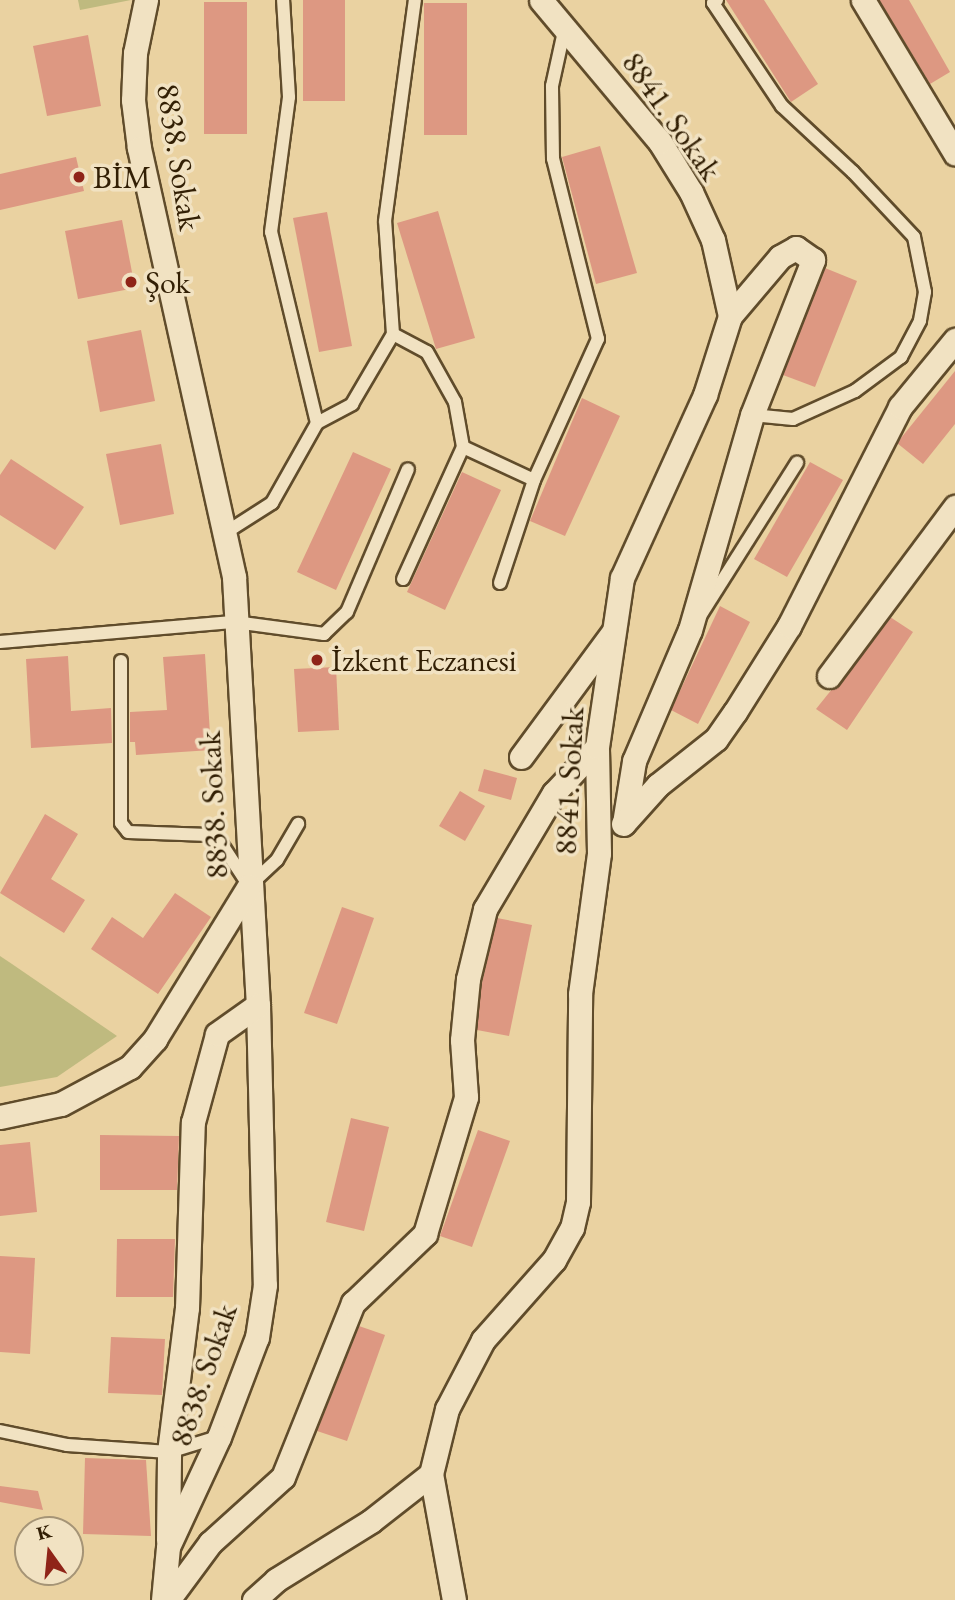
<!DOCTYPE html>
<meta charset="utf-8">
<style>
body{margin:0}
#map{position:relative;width:955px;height:1600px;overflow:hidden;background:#ead2a1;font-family:"EB Garamond",serif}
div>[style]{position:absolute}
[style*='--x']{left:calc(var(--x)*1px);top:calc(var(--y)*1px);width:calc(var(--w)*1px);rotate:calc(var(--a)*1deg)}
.green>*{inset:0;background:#bfba7f}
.building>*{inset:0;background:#dd9882}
.roads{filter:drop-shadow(2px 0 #604c2b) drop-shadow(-2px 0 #604c2b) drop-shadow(0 2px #604c2b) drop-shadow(0 -2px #604c2b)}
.service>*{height:12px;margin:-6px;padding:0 6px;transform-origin:6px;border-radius:6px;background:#f1e2c2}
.minor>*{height:23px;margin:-11.5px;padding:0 11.5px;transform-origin:11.5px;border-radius:11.5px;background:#f1e2c2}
.dots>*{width:19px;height:19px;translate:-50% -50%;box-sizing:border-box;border:4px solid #f1e2c2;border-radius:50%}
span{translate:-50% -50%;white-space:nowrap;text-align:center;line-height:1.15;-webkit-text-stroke:7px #f1e2c2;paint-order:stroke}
.street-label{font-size:32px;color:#321f04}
.poi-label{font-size:32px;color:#321f04}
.left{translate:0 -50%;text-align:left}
.north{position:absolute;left:14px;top:1516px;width:70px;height:70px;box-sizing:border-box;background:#f1e2c2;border:2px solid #a59476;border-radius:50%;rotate:345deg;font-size:19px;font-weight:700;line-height:28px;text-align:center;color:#321f04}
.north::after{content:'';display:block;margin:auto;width:24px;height:32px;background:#8f2418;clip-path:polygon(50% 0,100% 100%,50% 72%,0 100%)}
</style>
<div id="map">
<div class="green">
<div style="clip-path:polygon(78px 0,131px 0,80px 10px)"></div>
<div style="clip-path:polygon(0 956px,12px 964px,117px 1036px,57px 1077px,0 1087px)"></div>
</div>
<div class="building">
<div style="clip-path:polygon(303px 0,345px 0,345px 101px,303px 101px)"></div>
<div style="clip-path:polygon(726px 0,764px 0,818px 84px,791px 102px)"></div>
<div style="clip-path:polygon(879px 0,909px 0,950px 72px,930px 84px)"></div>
<div style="clip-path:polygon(204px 2px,247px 2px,247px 134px,204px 134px)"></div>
<div style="clip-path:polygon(424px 3px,467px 3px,467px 135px,424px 135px)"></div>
<div style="clip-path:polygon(88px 35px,101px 106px,47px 116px,33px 46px)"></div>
<div style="clip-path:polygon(600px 146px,637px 273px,596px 284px,562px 157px)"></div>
<div style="clip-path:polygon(76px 157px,84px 191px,0 210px,0 174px)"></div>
<div style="clip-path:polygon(438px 211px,475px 338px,436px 349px,397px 223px)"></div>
<div style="clip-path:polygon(327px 212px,352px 346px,319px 352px,293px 218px)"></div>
<div style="clip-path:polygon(122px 220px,135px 288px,78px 299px,65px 231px)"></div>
<div style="clip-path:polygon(825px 268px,857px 281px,815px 387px,783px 375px)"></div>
<div style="clip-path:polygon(141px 330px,155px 401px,100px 412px,87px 341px)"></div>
<div style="clip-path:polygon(955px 371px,955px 424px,923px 464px,897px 443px)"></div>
<div style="clip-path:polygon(582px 398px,620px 416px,565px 536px,530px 521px)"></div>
<div style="clip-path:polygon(161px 444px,174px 514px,120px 525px,106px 454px)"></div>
<div style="clip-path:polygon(353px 452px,391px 469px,336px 590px,297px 572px)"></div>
<div style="clip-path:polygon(11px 459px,84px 507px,55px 550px,0 515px,0 475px)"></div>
<div style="clip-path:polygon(810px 462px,843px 480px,787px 577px,754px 559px)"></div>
<div style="clip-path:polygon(462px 472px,501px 490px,445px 610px,407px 592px)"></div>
<div style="clip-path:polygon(720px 606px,750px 622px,698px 724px,671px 710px)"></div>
<div style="clip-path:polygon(890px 617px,913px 632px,847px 730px,816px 709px)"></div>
<div style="clip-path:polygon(205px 654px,211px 750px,136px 755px,135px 742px,130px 742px,130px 712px,167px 710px,163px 657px)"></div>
<div style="clip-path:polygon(68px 656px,71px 711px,111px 708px,112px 743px,31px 748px,26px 659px)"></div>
<div style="clip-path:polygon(336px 667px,339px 730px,298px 732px,294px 669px)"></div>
<div style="clip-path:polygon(484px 769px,517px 778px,511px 800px,478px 791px)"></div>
<div style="clip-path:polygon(460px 791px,485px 806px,465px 841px,439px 826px)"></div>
<div style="clip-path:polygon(45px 814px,78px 834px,51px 879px,85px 900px,64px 933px,0 893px)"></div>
<div style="clip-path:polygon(175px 893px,211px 917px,158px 994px,91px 949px,112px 917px,143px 938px)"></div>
<div style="clip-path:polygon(342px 907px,374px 918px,337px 1024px,304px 1013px)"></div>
<div style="clip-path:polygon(497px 918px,532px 925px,509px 1036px,477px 1030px,481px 987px)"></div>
<div style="clip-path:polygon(351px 1118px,389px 1127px,364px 1231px,326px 1222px)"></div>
<div style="clip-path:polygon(478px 1130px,510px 1141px,472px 1247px,440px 1236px)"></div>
<div style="clip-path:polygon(100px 1135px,179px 1136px,177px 1190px,100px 1190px)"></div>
<div style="clip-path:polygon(30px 1142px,37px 1212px,0 1216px,0 1145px)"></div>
<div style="clip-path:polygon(117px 1239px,175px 1239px,173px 1297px,116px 1297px)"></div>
<div style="clip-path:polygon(0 1256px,35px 1258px,30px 1354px,0 1352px)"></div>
<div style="clip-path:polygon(359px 1326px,385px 1335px,347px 1441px,317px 1431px)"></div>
<div style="clip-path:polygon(111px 1337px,165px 1339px,162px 1395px,108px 1393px)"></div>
<div style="clip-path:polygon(85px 1458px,146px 1460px,151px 1536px,83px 1534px)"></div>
<div style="clip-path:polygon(0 1486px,38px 1491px,43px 1510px,0 1502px)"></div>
</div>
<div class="roads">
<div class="service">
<div style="--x:717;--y:0;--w:5;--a:143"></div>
<div style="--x:713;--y:3;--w:124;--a:56.2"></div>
<div style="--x:782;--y:106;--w:97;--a:42.9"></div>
<div style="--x:853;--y:172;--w:89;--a:46.8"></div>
<div style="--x:914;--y:237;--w:56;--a:78.7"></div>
<div style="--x:925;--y:292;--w:29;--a:100"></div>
<div style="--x:920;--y:321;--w:41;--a:117.8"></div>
<div style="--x:901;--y:357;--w:57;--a:143.5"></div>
<div style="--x:855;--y:391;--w:68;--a:155.7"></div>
<div style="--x:793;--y:419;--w:41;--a:-174.4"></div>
<div style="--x:393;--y:334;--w:38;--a:28"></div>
<div style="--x:427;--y:352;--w:57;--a:60.8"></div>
<div style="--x:455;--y:402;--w:46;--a:79.9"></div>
<div style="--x:463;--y:447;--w:145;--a:114.4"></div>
<div style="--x:317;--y:423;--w:40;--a:-28"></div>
<div style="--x:352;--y:404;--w:81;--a:-59.6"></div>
<div style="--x:393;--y:334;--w:113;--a:-94"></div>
<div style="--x:385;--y:221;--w:223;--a:-82.3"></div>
<div style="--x:463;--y:447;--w:78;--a:24.9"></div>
<div style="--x:534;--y:480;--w:155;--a:-65.6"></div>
<div style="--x:598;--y:339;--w:186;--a:-104"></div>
<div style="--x:553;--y:159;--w:73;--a:-90.8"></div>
<div style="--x:552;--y:86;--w:60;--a:-77.6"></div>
<div style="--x:225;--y:533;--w:56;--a:-32.6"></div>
<div style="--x:272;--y:503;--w:92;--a:-60.6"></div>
<div style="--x:317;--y:423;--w:196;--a:-103.5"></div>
<div style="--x:271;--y:232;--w:136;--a:-82.4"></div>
<div style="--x:289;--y:97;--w:97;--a:-93.5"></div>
<div style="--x:500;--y:583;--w:108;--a:-71.7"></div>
<div style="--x:702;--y:613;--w:178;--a:-57.7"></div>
<div style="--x:0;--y:642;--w:236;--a:-4.9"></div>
<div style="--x:235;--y:622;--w:90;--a:7.7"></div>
<div style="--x:324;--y:634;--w:32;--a:-44"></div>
<div style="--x:347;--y:612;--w:155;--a:-66.9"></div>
<div style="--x:121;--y:661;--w:162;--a:90"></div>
<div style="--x:121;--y:823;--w:11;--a:52"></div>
<div style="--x:128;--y:832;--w:81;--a:2.1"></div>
<div style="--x:209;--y:835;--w:11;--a:27"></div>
<div style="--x:219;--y:840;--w:55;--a:56.9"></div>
<div style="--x:249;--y:886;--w:38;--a:-43"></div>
<div style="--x:277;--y:860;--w:42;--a:-59.7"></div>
<div style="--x:0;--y:1431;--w:68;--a:11.8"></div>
<div style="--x:67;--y:1445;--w:102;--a:3.9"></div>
<div style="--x:169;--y:1452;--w:51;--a:-17"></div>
</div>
<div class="minor">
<div style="--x:146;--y:0;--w:54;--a:101.7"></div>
<div style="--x:135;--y:53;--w:47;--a:92.4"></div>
<div style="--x:133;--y:100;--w:48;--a:82.9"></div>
<div style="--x:139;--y:148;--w:439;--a:77.5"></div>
<div style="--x:234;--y:577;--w:429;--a:86.8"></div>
<div style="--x:258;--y:1005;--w:280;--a:88.6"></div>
<div style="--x:265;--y:1285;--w:53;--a:98.7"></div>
<div style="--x:257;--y:1337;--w:107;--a:110.8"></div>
<div style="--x:219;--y:1437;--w:121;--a:114.9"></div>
<div style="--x:168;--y:1547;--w:53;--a:95.4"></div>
<div style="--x:863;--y:0;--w:179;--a:59"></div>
<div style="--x:829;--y:676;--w:211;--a:-53.3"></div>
<div style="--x:521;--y:757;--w:155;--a:-53.6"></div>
<div style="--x:624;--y:823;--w:63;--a:-80.8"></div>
<div style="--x:634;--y:761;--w:142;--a:-66.9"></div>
<div style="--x:690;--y:630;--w:224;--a:-73.9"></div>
<div style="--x:752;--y:415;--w:167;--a:-68.5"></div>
<div style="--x:813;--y:260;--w:21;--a:-145"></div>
<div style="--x:796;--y:248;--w:18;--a:151"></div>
<div style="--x:780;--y:257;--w:77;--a:130.3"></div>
<div style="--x:623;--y:824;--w:52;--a:-48.1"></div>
<div style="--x:658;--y:785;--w:74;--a:-38.4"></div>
<div style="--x:716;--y:739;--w:33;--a:-55"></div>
<div style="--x:735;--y:712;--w:102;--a:-57.9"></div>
<div style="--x:789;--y:626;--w:246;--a:-63.1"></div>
<div style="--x:900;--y:407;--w:87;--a:-50.6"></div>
<div style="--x:0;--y:1117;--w:62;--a:-12"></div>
<div style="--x:61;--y:1104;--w:78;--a:-28.2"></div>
<div style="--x:130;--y:1067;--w:38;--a:-48"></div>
<div style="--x:155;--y:1039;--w:180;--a:-58.4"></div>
<div style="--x:168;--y:1540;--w:88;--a:-89.3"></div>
<div style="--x:169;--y:1452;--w:145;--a:-82.9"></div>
<div style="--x:187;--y:1308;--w:186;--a:-88.2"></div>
<div style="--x:193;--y:1122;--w:91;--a:-74.7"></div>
<div style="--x:217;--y:1034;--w:50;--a:-35.3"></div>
<div style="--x:168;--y:1600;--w:71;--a:-53.6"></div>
<div style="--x:210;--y:1543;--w:98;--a:-42.1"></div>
<div style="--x:283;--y:1477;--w:188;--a:-68.1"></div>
<div style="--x:353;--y:1303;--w:100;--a:-43.8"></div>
<div style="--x:425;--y:1234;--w:143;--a:-73.3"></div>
<div style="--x:466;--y:1097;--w:57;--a:-94"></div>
<div style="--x:462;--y:1040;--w:61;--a:-84.4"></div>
<div style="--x:468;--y:979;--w:72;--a:-76.3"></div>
<div style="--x:485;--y:909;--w:135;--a:-59.3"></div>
<div style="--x:554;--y:793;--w:63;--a:-46.9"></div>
<div style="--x:254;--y:1600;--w:30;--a:-42"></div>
<div style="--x:276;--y:1580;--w:112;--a:-31.8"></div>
<div style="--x:371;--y:1521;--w:76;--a:-38.1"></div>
<div style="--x:454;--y:1600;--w:128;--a:-100.3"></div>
<div style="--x:431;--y:1474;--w:67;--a:-76.2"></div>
<div style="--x:447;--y:1409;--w:78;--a:-62.4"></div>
<div style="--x:483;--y:1340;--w:107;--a:-48.4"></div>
<div style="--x:554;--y:1260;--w:37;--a:-61"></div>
<div style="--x:572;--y:1228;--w:27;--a:-77"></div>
<div style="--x:578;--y:1202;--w:208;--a:-89.4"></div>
<div style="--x:580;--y:994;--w:142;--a:-82.3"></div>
<div style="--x:599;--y:853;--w:106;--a:-91.1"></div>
<div style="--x:597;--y:747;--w:171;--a:-81.6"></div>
<div style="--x:622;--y:578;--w:201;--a:-65.6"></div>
<div style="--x:705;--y:395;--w:83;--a:-72.4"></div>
<div style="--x:730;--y:316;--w:78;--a:-102.6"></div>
<div style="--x:713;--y:240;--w:53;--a:-114.6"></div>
<div style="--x:691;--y:192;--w:59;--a:-121.8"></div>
<div style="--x:660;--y:142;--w:185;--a:-130"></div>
</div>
</div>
<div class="dots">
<div style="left:79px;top:177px;background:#8f2418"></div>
<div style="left:131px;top:282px;background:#8f2418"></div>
<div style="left:317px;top:660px;background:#8f2418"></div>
</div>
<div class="street-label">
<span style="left:672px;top:116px;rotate:55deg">8841. Sokak</span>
<span style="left:179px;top:157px;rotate:81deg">8838. Sokak</span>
<span style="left:569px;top:781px;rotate:-87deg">8841. Sokak</span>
<span style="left:213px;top:805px;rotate:-93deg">8838. Sokak</span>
<span style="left:203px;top:1375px;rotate:-71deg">8838. Sokak</span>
</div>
<div class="poi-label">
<span class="left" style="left:93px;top:177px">BİM</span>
<span class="left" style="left:145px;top:282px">Şok</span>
<span class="left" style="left:331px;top:660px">İzkent Eczanesi</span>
</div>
<div class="north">K</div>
</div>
